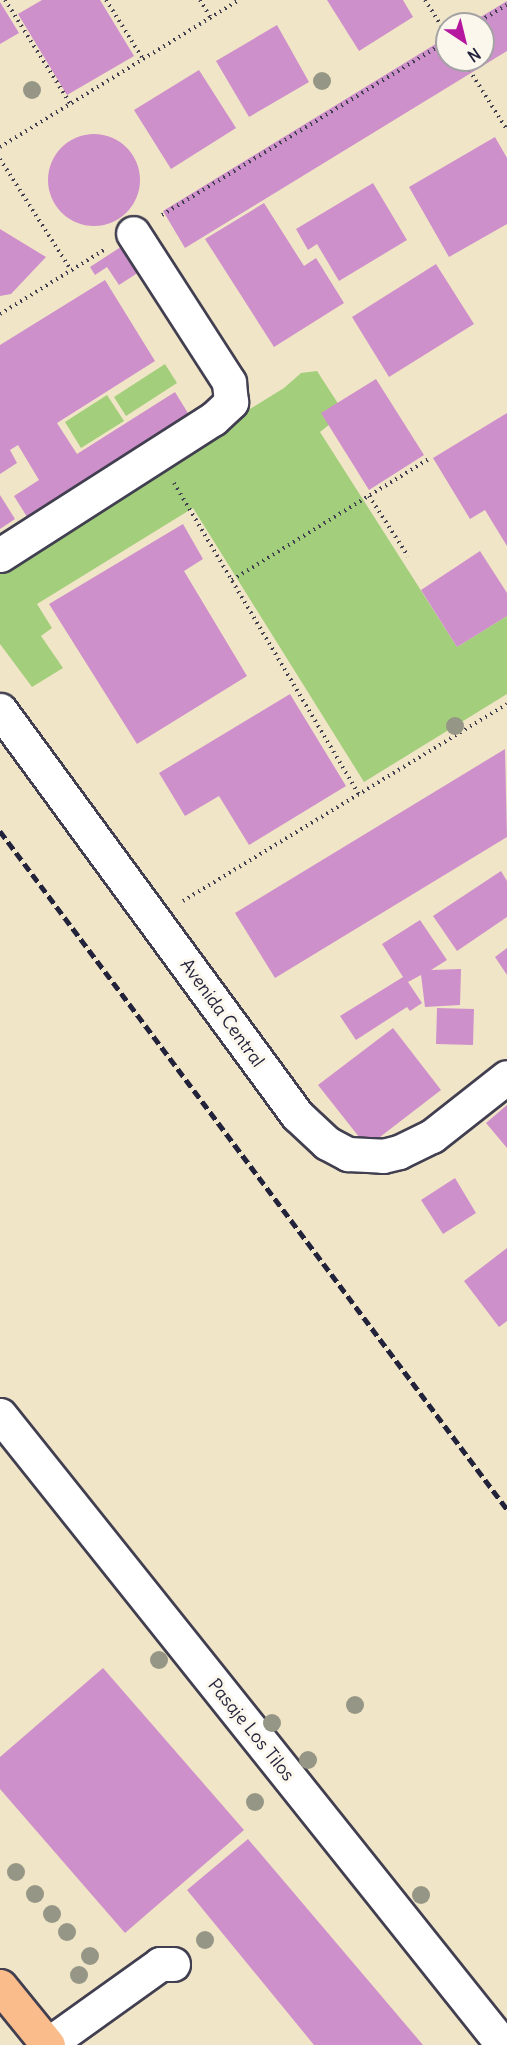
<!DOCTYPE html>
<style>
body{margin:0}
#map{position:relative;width:507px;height:2045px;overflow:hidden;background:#f1e5c8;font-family:Delius,sans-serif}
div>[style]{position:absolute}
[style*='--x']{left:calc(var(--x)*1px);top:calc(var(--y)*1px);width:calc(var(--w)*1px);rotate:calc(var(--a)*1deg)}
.green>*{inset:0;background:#a3ce7b}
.building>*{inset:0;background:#ce90ca}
.round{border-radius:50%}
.path>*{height:4px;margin-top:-2px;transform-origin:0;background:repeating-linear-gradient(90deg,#413f50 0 1.5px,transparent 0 6px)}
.roads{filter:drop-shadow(2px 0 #413f50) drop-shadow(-2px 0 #413f50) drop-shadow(0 2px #413f50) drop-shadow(0 -2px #413f50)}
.minor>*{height:33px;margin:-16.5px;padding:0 16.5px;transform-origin:16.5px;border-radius:16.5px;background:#fff}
.major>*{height:33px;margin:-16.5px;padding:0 16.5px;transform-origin:16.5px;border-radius:16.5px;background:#f9bc8a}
.rail>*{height:4.5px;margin-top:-2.25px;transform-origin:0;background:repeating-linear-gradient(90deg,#22223b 0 9px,transparent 0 13.5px)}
.trees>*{width:18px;height:18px;margin:-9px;border-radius:50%;background:#959685}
span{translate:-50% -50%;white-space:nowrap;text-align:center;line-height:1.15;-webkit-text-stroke:6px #fbf7ec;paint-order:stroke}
.street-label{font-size:18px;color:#22223b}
.north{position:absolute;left:435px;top:12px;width:60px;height:60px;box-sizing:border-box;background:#fbf7ec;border:2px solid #a4a2a5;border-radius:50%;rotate:145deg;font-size:16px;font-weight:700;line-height:24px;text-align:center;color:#22223b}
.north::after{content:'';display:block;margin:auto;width:21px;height:27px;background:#b5179e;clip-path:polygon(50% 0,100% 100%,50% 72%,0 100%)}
</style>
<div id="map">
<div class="green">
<div style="clip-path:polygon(165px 364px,177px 383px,126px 416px,114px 397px)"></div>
<div style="clip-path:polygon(317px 371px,339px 405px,330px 424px,320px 432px,457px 647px,507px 616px,507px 694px,364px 782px,193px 508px,37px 604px,52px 628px,41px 636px,63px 668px,32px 687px,0 644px,0 537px,237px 417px,284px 388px,301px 373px)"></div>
<div style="clip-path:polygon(107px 395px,124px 421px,81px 448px,65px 422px)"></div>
</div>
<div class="building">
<div style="clip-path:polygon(42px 0,100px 0,134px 56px,67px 95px,18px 14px)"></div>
<div style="clip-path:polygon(327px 0,403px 0,413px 17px,359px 51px)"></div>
<div style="clip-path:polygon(507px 1px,507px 51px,185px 248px,163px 211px,447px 37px,447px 60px,483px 60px,483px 24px,469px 24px)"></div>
<div style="clip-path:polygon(0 2px,19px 33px,0 44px)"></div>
<div style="clip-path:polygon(277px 25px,309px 82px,249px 117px,216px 61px)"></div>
<div style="clip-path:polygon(199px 70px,236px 128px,171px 169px,134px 110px)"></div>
<div class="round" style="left:48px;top:134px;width:92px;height:92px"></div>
<div style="clip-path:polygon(495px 137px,507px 158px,507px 224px,449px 257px,409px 187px)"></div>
<div style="clip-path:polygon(373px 183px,407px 240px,339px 281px,317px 244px,308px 250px,296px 229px)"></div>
<div style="clip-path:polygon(264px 203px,304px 266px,316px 258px,344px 303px,274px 347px,205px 239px)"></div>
<div style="clip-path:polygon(0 229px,46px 257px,11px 294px,0 296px)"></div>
<div style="clip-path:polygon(133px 239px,150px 265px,119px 285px,107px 267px,95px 275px,90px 267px)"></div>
<div style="clip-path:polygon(436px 264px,474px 324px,389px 377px,352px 317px)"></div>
<div style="clip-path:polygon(105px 280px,155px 361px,57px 423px,77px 454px,175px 392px,191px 418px,29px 520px,14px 496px,39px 480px,18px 445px,10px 450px,17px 463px,0 474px,0 345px)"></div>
<div style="clip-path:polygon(376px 379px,424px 455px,369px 490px,321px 413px)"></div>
<div style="clip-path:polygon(507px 413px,507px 546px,485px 510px,470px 519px,433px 458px)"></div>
<div style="clip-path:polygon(0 495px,15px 519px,0 529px)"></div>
<div style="clip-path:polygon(183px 524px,203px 559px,184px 571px,247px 676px,137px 744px,49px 604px)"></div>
<div style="clip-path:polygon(480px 551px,507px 593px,507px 616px,457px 647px,421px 590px)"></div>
<div style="clip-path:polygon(290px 694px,346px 786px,249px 845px,219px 796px,185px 816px,159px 773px)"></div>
<div style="clip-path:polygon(505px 749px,507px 837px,275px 978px,235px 913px)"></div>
<div style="clip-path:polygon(501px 871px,507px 881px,507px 917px,457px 951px,433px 916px)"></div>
<div style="clip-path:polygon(420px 920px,447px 960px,431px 970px,461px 969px,460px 1005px,425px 1007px,421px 975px,408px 982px,422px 1003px,410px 1011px,407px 1007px,356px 1040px,340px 1016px,403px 977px,382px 944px)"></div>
<div style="clip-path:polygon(507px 948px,507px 975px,495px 957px)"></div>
<div style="clip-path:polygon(437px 1008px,474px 1009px,473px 1045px,436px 1044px)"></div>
<div style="clip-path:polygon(393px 1028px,441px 1090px,367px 1147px,318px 1085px)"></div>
<div style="clip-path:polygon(507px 1105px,507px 1148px,486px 1123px)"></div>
<div style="clip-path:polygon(455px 1178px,476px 1213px,443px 1234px,421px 1200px)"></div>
<div style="clip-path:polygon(507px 1248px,507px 1321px,499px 1327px,464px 1281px)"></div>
<div style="clip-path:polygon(103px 1668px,244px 1830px,125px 1933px,0 1789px,0 1757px)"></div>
<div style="clip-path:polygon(248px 1839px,423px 2045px,314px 2045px,187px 1890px)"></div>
</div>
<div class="path">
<div style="--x:5;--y:0;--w:124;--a:57.8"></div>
<div style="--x:106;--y:0;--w:70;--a:57.9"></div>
<div style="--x:200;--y:0;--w:21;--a:59"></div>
<div style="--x:425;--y:0;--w:41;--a:57.8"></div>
<div style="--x:475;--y:24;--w:37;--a:-31"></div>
<div style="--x:463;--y:60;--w:83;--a:57.8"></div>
<div style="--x:0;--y:147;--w:281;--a:-31.6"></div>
<div style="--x:0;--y:159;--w:132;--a:57.4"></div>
<div style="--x:162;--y:215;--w:334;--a:-31.4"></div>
<div style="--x:0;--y:314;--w:122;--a:-31.6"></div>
<div style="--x:174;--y:483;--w:362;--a:59.3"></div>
<div style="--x:369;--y:496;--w:72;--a:57"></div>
<div style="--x:232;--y:580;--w:231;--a:-31.6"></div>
<div style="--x:183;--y:901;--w:379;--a:-31.3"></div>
</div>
<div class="roads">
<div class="minor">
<div style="--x:0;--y:555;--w:253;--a:-32.6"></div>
<div style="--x:213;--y:419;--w:25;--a:-43"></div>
<div style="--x:231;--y:402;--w:20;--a:-96"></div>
<div style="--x:229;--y:382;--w:177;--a:-122.8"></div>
<div style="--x:0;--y:710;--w:502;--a:53.75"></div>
<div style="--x:297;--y:1115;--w:41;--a:43"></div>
<div style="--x:327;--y:1143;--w:24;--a:28"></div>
<div style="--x:348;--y:1154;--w:35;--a:3"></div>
<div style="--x:383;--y:1156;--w:16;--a:-14"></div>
<div style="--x:399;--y:1152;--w:37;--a:-26"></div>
<div style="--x:432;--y:1136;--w:95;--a:-38.2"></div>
<div style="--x:0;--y:1415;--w:806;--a:51.4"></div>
<div style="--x:47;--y:2045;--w:139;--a:-35.6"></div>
<div style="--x:160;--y:1964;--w:13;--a:0"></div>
</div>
<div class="major">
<div style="--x:0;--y:1986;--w:76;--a:50.9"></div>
</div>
</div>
<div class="rail">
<div style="--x:0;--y:831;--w:847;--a:53.21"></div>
</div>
<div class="trees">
<div style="left:322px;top:81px"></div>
<div style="left:32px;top:90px"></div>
<div style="left:455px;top:726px"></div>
<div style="left:159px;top:1660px"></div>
<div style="left:355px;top:1705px"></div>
<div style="left:272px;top:1723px"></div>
<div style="left:308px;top:1760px"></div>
<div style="left:255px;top:1802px"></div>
<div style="left:16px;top:1872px"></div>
<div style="left:35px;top:1894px"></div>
<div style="left:421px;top:1895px"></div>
<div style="left:52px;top:1914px"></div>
<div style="left:67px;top:1932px"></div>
<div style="left:205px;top:1940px"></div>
<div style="left:90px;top:1956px"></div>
<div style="left:79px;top:1975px"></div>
</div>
<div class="street-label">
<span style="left:222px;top:1013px;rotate:54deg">Avenida Central</span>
<span style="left:251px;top:1730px;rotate:51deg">Pasaje Los Tilos</span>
</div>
<div class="north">N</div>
</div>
